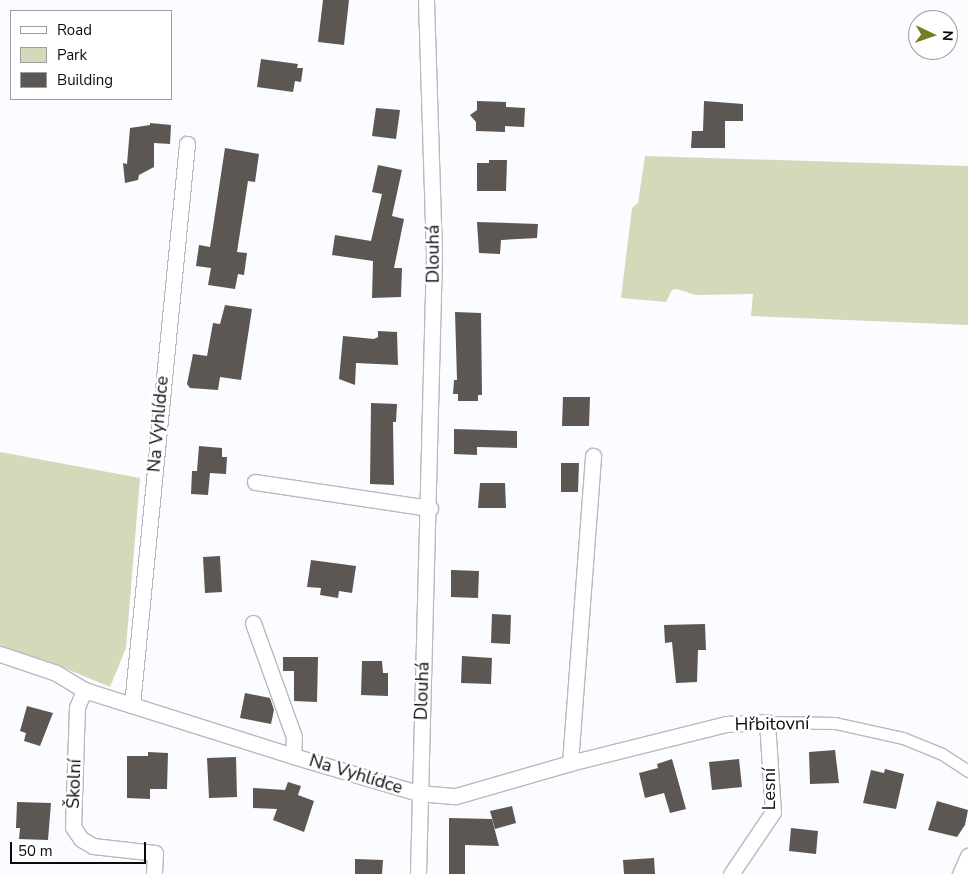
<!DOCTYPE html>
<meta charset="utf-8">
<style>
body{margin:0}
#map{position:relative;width:968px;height:874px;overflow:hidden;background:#fafcff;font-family:"Nunito Sans",sans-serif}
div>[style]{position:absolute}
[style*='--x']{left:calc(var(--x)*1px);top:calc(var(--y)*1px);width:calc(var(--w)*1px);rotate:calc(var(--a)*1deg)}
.green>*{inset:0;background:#d5d8b9}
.building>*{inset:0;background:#5c5752}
.roads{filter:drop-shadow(1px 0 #b6b9c0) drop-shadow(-1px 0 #b6b9c0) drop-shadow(0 1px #b6b9c0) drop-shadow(0 -1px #b6b9c0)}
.pedestrian>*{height:11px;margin:-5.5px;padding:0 5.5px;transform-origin:5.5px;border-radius:5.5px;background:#fff}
.minor>*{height:15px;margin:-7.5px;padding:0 7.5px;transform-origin:7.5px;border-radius:7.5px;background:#fff}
span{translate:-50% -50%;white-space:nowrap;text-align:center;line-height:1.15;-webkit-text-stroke:5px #fff;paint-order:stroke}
.street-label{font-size:18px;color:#0a0b0e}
.legend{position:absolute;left:10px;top:10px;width:162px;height:90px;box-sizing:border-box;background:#fff;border:1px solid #9d9d9f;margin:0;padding:6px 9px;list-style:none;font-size:15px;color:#0a0b0e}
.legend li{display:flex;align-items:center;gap:10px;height:25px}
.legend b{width:25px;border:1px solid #9d9d9f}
.north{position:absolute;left:908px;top:10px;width:50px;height:50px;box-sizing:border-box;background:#fff;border:1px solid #9d9d9f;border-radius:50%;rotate:93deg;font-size:14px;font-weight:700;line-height:20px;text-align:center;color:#0a0b0e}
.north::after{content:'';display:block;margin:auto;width:18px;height:22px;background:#777b24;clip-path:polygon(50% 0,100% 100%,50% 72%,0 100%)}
.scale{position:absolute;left:10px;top:842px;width:136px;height:22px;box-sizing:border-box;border:2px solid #0a0b0e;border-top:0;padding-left:6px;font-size:15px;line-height:18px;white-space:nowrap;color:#0a0b0e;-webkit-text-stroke:4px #fff;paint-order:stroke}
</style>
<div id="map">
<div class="green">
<div style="clip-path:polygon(645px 156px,968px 166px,968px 325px,751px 316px,753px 294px,696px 295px,677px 289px,672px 290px,666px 302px,621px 298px,632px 208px,638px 203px)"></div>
<div style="clip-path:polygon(0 452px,140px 478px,126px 648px,110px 687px,45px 660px,0 649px)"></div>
</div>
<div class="building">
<div style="clip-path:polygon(323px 0,349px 0,344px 45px,318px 42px)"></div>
<div style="clip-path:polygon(261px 59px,298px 64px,297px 68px,303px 68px,301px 82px,295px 81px,293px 92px,257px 87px)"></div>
<div style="clip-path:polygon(477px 101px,506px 102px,506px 107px,525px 108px,524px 127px,505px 126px,505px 132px,476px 131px,476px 122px,470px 115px,477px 110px)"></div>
<div style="clip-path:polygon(704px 101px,743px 104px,743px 121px,725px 121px,725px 148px,691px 148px,692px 131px,703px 131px)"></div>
<div style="clip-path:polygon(376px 108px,400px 110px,396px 139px,372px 136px)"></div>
<div style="clip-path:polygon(150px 123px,171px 125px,170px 144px,154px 143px,154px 167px,139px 175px,138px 180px,125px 183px,123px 163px,127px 164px,130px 128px,150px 125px)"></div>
<div style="clip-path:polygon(225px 148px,259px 154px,255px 182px,248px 181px,237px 252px,247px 253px,244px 275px,238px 274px,235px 289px,208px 285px,211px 268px,196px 266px,199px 245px,210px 247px)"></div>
<div style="clip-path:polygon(489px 160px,507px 160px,506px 191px,477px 191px,477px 163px,489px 163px)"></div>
<div style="clip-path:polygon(378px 165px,402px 170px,392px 216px,404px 219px,394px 268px,402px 268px,401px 297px,372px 298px,373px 261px,332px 255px,335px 235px,371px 241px,382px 194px,372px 192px)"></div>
<div style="clip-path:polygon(477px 222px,538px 224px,537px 238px,501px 240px,500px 254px,479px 253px)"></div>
<div style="clip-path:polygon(225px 305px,252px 309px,241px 380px,220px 377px,218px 390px,190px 388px,187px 384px,193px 354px,207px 356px,213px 323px,220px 324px)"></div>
<div style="clip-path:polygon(455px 312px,481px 313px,482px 395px,478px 395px,478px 401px,458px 401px,458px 394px,453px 394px,454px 380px,457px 380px)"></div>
<div style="clip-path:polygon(378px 331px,397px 332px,398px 365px,356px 363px,355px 385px,339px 379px,343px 336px,374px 339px,378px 337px)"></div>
<div style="clip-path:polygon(563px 397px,590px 397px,589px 426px,562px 426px)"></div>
<div style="clip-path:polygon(371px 403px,397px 404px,396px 422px,393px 422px,394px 485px,370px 484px)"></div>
<div style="clip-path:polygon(454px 429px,517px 431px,517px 448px,477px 447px,477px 455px,454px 454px)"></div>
<div style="clip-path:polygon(199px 446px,222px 448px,222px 457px,227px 457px,226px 474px,210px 473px,208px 495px,191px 494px,192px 471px,197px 471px)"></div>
<div style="clip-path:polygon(561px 463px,579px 463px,578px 492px,561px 492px)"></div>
<div style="clip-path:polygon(480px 483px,505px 483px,506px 508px,478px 508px)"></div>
<div style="clip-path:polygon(220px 556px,222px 592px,205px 593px,203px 557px)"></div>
<div style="clip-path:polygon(311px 560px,356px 566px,352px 593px,339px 591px,338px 598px,320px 595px,321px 588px,307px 587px)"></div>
<div style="clip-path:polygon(451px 570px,479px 571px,478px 598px,451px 597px)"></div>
<div style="clip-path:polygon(492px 614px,511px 615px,510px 644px,491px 643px)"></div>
<div style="clip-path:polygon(705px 624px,706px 650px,698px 650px,697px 682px,676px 683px,672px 642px,665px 643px,664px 625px)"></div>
<div style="clip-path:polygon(462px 656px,492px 658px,491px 684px,461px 683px)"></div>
<div style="clip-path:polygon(283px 657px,318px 657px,317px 702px,294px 701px,294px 671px,283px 671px)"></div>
<div style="clip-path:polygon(362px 661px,382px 661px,383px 673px,388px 673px,388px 696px,361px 695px)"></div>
<div style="clip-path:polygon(245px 693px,270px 698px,274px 710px,271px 724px,240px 718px)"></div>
<div style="clip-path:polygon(27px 706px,53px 713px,40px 746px,24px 741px,26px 733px,20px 731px)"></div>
<div style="clip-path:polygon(835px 750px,839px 783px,810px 784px,809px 752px)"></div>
<div style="clip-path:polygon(148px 752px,168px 753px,167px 789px,150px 789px,150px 799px,127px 798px,127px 756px,148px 756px)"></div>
<div style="clip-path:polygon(236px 757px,237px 797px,209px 798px,207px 758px)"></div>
<div style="clip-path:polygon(672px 759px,686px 809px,670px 813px,664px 793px,645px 798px,639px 773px,658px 768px,657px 764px)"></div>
<div style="clip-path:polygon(739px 759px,742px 787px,712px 790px,709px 762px)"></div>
<div style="clip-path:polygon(885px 769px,904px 774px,896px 809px,863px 803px,871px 770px,884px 773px)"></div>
<div style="clip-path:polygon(288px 782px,301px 786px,298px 795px,314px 801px,304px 832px,273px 820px,277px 809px,253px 808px,253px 788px,285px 790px)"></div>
<div style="clip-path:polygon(937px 801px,968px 810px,965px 825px,957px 837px,928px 830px)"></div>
<div style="clip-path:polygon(17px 802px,51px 803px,48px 840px,19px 839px,20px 828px,16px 828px)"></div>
<div style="clip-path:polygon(512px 806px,516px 823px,495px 829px,490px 811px)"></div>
<div style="clip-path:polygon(449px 818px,492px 819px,499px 846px,465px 845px,465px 874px,449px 874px)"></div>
<div style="clip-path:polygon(791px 828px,818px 831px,816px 854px,789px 851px)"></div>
<div style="clip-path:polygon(654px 858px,655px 874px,624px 874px,623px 860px)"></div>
<div style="clip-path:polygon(355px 859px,383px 860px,382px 874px,355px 874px)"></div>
</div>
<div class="roads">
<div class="pedestrian">
<div style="--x:767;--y:722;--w:68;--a:0.8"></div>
<div style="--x:835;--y:723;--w:70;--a:12.4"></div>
<div style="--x:903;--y:738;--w:42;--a:22.3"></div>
<div style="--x:942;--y:754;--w:31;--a:33"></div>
</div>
<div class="minor">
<div style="--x:255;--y:482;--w:177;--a:8.5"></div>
<div style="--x:253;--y:623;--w:121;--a:70.2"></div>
<div style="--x:294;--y:737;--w:19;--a:93"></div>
<div style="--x:0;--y:654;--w:59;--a:18.7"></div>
<div style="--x:56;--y:673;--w:33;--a:31"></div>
<div style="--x:84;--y:690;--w:219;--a:17.5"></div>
<div style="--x:293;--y:756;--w:130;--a:16.5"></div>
<div style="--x:418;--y:793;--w:38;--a:5"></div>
<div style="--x:456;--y:796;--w:119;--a:-16.1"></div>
<div style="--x:570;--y:763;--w:161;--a:-14"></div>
<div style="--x:726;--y:724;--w:41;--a:-2.8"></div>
<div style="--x:767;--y:722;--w:90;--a:86.2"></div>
<div style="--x:773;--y:812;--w:75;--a:124.1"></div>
<div style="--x:84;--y:690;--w:18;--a:112"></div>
<div style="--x:77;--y:707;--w:120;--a:91.9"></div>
<div style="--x:73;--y:827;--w:14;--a:56"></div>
<div style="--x:81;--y:839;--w:14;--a:30"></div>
<div style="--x:93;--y:846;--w:62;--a:6.4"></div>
<div style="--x:155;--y:853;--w:21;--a:93"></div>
<div style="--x:132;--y:705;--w:564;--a:-84.4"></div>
<div style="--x:570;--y:763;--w:308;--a:-85.7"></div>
<div style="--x:418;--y:874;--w:619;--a:-88.52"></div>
<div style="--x:434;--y:255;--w:255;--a:-91.8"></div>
<div style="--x:960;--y:874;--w:20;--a:-66"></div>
</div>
</div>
<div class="street-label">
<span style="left:433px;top:254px;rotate:-90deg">Dlouhá</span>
<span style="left:158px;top:424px;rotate:-85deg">Na Vyhlídce</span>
<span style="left:422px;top:691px;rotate:-88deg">Dlouhá</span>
<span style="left:772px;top:724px;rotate:-1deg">Hřbitovní</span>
<span style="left:356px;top:774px;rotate:17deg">Na Vyhlídce</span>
<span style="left:74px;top:784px;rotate:-88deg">Školní</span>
<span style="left:769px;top:789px;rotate:-90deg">Lesní</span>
</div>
<ul class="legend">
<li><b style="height:6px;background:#fff"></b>Road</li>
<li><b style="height:14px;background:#d5d8b9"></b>Park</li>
<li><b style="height:14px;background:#5c5752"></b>Building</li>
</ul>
<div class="north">N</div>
<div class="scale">50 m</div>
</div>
